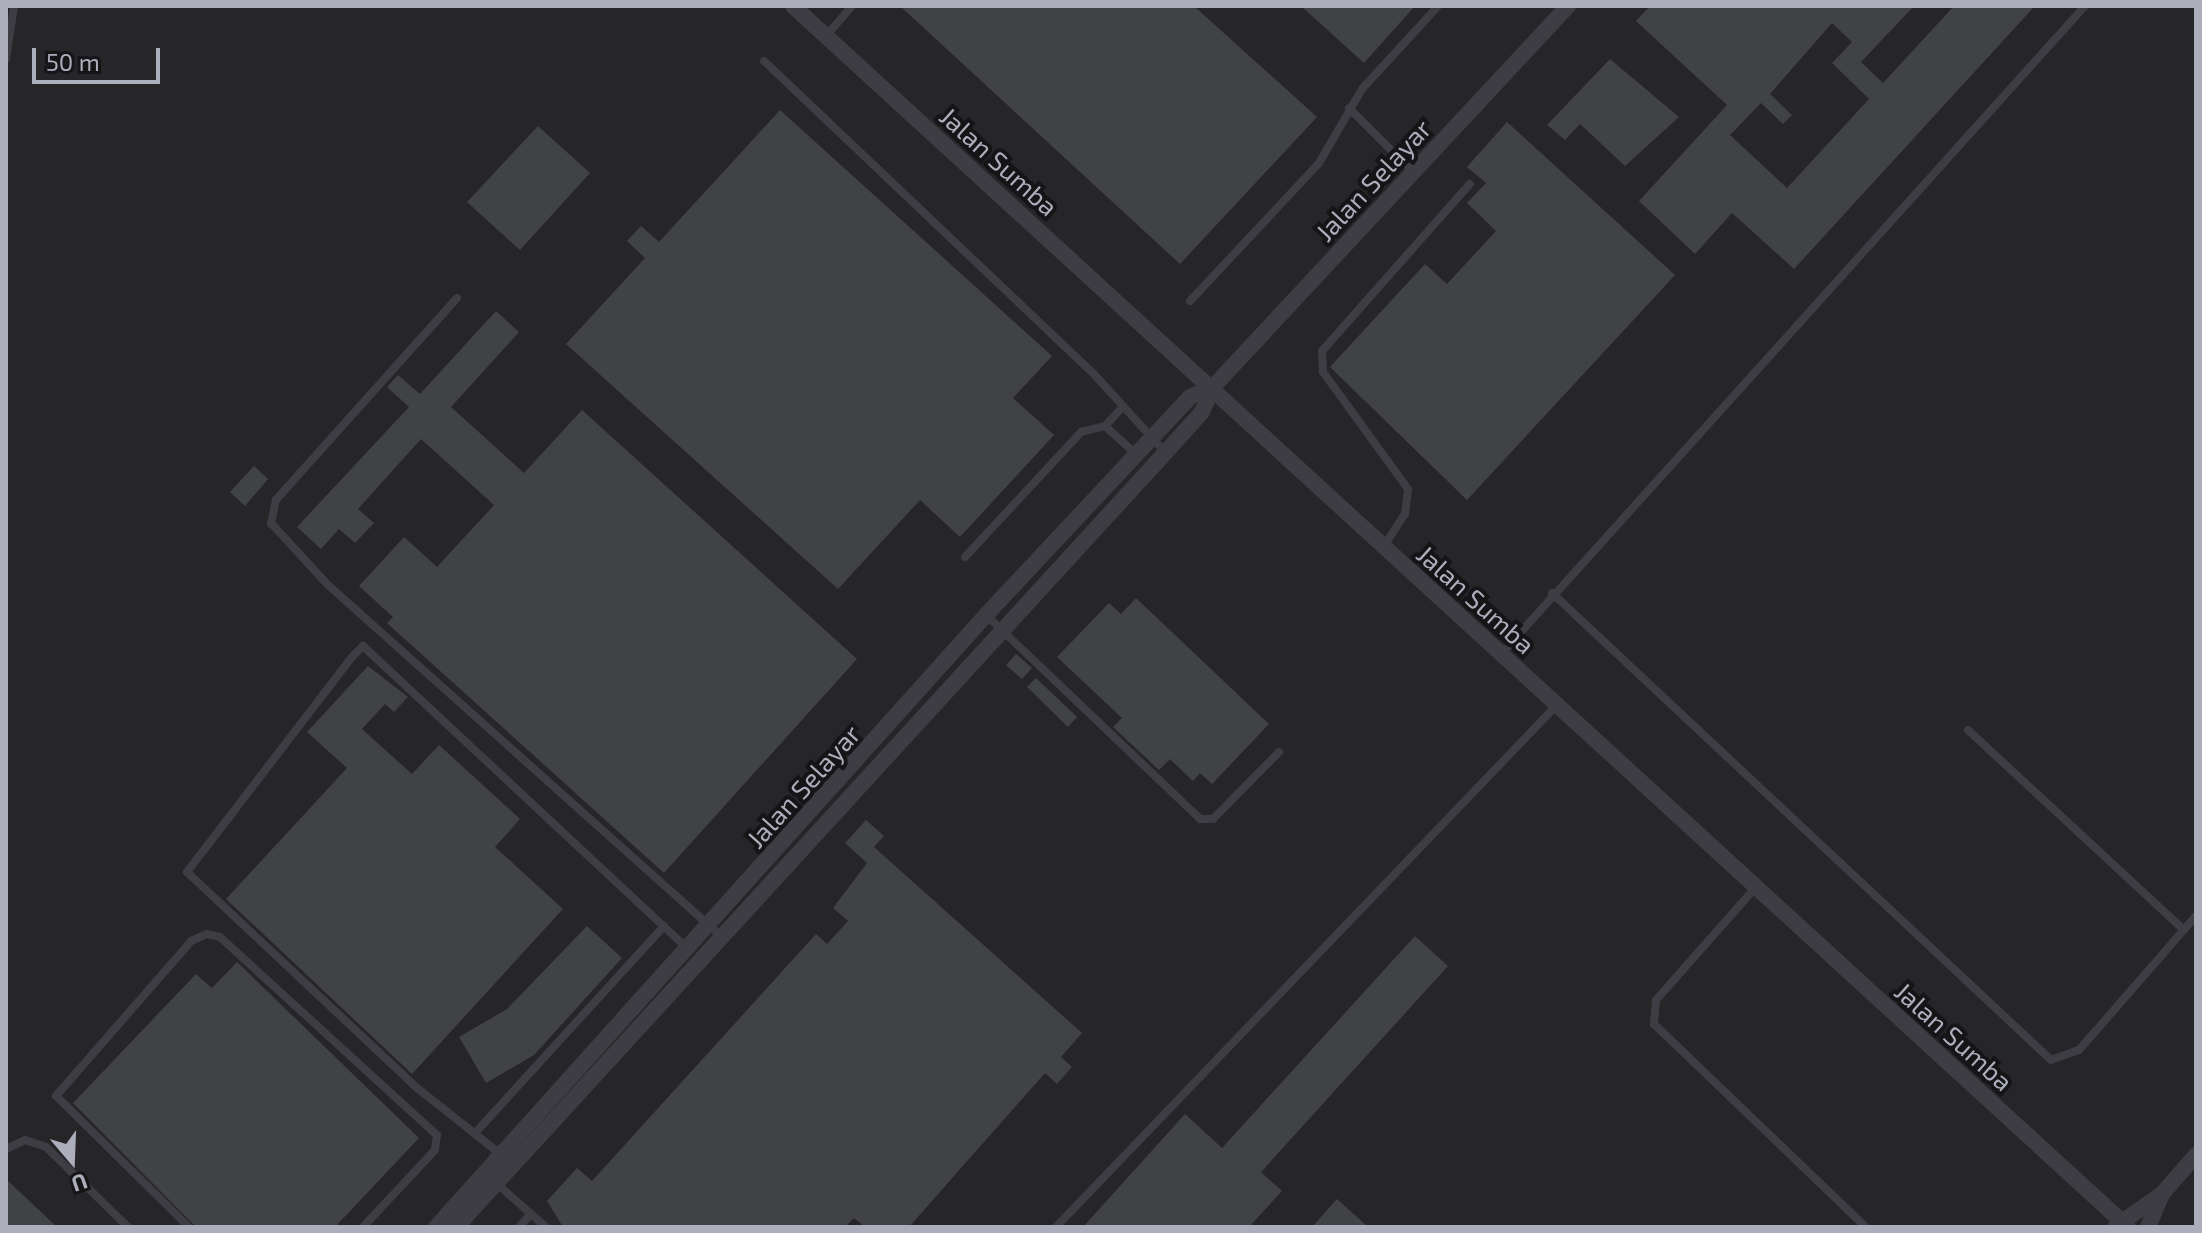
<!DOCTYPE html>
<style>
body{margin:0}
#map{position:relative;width:2202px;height:1233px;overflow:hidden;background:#1a1a1c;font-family:"Exo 2",sans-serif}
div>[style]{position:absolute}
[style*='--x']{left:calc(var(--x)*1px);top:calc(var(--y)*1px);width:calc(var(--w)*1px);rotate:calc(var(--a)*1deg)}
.built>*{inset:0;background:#262629}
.building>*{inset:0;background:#414246}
.service>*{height:8px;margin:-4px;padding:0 4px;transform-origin:4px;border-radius:4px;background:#3d3d43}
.minor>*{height:16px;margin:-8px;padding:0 8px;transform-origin:8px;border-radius:8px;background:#3d3d43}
span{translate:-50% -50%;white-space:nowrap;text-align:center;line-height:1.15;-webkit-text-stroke:8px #151517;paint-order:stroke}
.street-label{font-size:26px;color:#adaebb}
.frame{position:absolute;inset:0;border:8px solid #adaebb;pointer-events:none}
.north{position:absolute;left:32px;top:1121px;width:80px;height:80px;-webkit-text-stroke:6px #151517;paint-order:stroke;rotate:161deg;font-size:22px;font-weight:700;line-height:32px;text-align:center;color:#adaebb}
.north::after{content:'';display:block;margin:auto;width:28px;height:36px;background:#adaebb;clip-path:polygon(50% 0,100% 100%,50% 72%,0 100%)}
.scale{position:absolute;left:32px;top:48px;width:128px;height:36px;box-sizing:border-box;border:4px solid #adaebb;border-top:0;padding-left:10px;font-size:24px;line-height:28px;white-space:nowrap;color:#adaebb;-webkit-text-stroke:6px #151517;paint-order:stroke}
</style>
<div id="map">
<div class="built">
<div style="clip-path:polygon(6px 6px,2196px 6px,2196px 1227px,6px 1227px)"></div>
</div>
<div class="building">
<div style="clip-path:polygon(900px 6px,1194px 6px,1317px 117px,1180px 264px)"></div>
<div style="clip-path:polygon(1301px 6px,1415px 6px,1364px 63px)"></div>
<div style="clip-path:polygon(evenodd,1650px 6px,1914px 6px,1861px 62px,1883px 83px,1954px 6px,2035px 6px,1794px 269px,1732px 213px,1695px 254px,1639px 201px,1727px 105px,1636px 21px,1650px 6px,1832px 23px,1852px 42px,1832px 63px,1869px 99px,1787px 188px,1730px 135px,1761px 103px,1783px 124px,1792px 115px,1770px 94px,1832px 23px)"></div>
<div style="clip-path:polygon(1610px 59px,1679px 117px,1625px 166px,1580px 124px,1565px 140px,1547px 125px)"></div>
<div style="clip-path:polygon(780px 110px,1052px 356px,1013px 398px,1054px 435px,960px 537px,920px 500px,838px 589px,566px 344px,645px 258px,627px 241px,641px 226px,659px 242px)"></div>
<div style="clip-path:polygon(1507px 122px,1675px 275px,1467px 500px,1330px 367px,1425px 264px,1447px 284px,1496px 231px,1467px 203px,1486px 183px,1467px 167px)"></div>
<div style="clip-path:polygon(538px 126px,590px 173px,520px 250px,467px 202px)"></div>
<div style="clip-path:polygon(496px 311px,519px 332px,451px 407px,524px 473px,582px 410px,857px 659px,664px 873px,387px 623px,393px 617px,359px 586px,404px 537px,437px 567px,494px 505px,421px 439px,358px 509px,374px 523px,355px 543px,339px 529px,321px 549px,297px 527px,409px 407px,387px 387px,398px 375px,420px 394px)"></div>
<div style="clip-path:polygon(254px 466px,268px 479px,245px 506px,230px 492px)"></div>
<div style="clip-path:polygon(1136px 598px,1269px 724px,1212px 784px,1200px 773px,1193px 781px,1170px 759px,1159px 770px,1113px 727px,1122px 718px,1057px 657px,1109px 603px,1121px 614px)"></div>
<div style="clip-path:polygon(1016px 654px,1032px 668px,1022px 679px,1006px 665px)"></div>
<div style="clip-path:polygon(368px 666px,408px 697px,394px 712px,385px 704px,362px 729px,412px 774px,439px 745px,520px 819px,495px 847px,563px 909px,412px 1074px,226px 899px,347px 768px,307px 732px)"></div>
<div style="clip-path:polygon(1036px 678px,1077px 717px,1068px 727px,1027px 687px)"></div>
<div style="clip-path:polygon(866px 820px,884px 836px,874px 847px,1082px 1033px,1061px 1057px,1072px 1067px,1057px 1084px,1045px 1073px,909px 1227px,865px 1227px,854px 1218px,845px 1227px,563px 1227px,547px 1201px,577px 1168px,592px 1181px,816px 934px,827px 944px,848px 921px,833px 908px,867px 863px,845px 843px)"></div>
<div style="clip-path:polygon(587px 926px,622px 958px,534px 1055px,486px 1083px,459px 1037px,507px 1009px)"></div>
<div style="clip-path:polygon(1415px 936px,1448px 966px,1261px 1172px,1282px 1191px,1249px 1227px,1083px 1227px,1185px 1114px,1222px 1148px)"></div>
<div style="clip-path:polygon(237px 962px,419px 1138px,335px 1227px,196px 1227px,73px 1103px,196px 974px,212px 988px)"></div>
<div style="clip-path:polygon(6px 1179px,57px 1227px,6px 1227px)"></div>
<div style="clip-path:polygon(1337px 1199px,1368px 1227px,1312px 1227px)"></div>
</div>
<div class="service">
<div style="--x:826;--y:36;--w:40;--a:-49"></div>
<div style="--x:6;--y:59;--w:54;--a:-81.4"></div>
<div style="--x:764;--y:61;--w:453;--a:43.5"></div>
<div style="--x:1093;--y:373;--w:107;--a:47.7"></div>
<div style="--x:1349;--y:108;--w:91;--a:45"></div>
<div style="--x:457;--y:298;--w:271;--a:131.9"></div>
<div style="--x:276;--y:500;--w:24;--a:102"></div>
<div style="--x:271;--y:523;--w:83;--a:47.4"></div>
<div style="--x:327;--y:584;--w:528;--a:41.78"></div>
<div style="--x:1190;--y:301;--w:189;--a:-46.9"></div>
<div style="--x:1319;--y:163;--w:86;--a:-59.8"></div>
<div style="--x:1362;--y:89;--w:113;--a:-47.5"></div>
<div style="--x:1105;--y:426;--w:26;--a:-47"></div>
<div style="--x:1384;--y:546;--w:38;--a:-57"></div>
<div style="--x:1405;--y:514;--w:25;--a:-83"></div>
<div style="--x:1408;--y:489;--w:145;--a:-126"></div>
<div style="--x:1323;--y:372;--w:21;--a:-93"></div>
<div style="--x:1322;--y:351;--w:223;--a:-48.5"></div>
<div style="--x:965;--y:557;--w:171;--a:-47.1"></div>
<div style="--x:1081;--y:432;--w:25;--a:-14"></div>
<div style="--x:1105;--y:426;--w:42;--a:42.1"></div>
<div style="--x:1552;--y:593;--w:683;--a:43.1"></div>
<div style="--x:2051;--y:1060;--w:30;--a:-20"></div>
<div style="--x:2079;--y:1050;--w:178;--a:-48.9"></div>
<div style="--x:986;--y:615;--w:296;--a:43.6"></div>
<div style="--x:1200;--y:819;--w:13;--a:0"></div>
<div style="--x:1213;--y:819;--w:94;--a:-45.4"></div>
<div style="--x:1502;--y:653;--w:871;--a:-47.98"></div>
<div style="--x:1968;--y:730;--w:294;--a:42.8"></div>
<div style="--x:1756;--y:887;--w:151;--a:131.5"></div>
<div style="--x:1656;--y:1000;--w:24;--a:95"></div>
<div style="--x:1654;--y:1024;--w:294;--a:43.8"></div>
<div style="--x:476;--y:1132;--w:279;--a:-47.6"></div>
<div style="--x:6;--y:1149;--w:21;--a:-25"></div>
<div style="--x:25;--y:1140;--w:22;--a:18"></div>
<div style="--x:46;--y:1147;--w:115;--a:44.3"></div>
<div style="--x:503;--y:1156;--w:111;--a:-141.6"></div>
<div style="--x:416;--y:1087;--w:314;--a:-136.8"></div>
<div style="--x:187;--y:872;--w:271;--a:-52.5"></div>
<div style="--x:352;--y:657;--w:16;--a:-45"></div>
<div style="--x:363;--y:646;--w:446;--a:43"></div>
<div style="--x:496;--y:1183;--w:47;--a:41.5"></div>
<div style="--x:189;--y:1227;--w:187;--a:-135.4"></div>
<div style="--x:56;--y:1096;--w:206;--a:-48.9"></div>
<div style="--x:191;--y:941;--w:17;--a:-24"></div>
<div style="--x:207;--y:934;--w:13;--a:13"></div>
<div style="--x:220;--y:937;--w:294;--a:42.4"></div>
<div style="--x:437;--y:1135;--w:15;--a:98"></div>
<div style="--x:435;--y:1150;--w:105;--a:133.1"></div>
<div style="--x:519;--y:1227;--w:18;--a:-47"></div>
<div style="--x:531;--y:1214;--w:20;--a:41"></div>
<div style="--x:1056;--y:1227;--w:724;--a:-46.18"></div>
</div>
<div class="minor">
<div style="--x:793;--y:6;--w:1809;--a:42.45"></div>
<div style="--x:1213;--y:387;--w:521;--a:-47.02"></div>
<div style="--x:2116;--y:1226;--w:56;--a:-34.8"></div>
<div style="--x:2162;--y:1194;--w:52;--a:-48.9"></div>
<div style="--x:436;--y:1227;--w:823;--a:-48.05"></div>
<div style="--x:986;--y:615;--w:299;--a:-46.9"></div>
<div style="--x:1190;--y:397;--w:25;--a:-23"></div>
<div style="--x:1213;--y:387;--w:27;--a:114"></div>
<div style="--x:1202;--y:412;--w:54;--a:132"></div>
<div style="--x:1166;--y:452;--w:1051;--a:132.49"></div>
<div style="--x:2148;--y:1227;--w:36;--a:-67"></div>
</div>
<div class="street-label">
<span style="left:999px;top:161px;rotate:42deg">Jalan Sumba</span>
<span style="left:1373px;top:180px;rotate:-47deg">Jalan Selayar</span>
<span style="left:1476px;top:599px;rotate:42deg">Jalan Sumba</span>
<span style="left:803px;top:786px;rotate:-48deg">Jalan Selayar</span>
<span style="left:1954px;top:1036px;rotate:42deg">Jalan Sumba</span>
</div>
<div class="frame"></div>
<div class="north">U</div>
<div class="scale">50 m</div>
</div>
